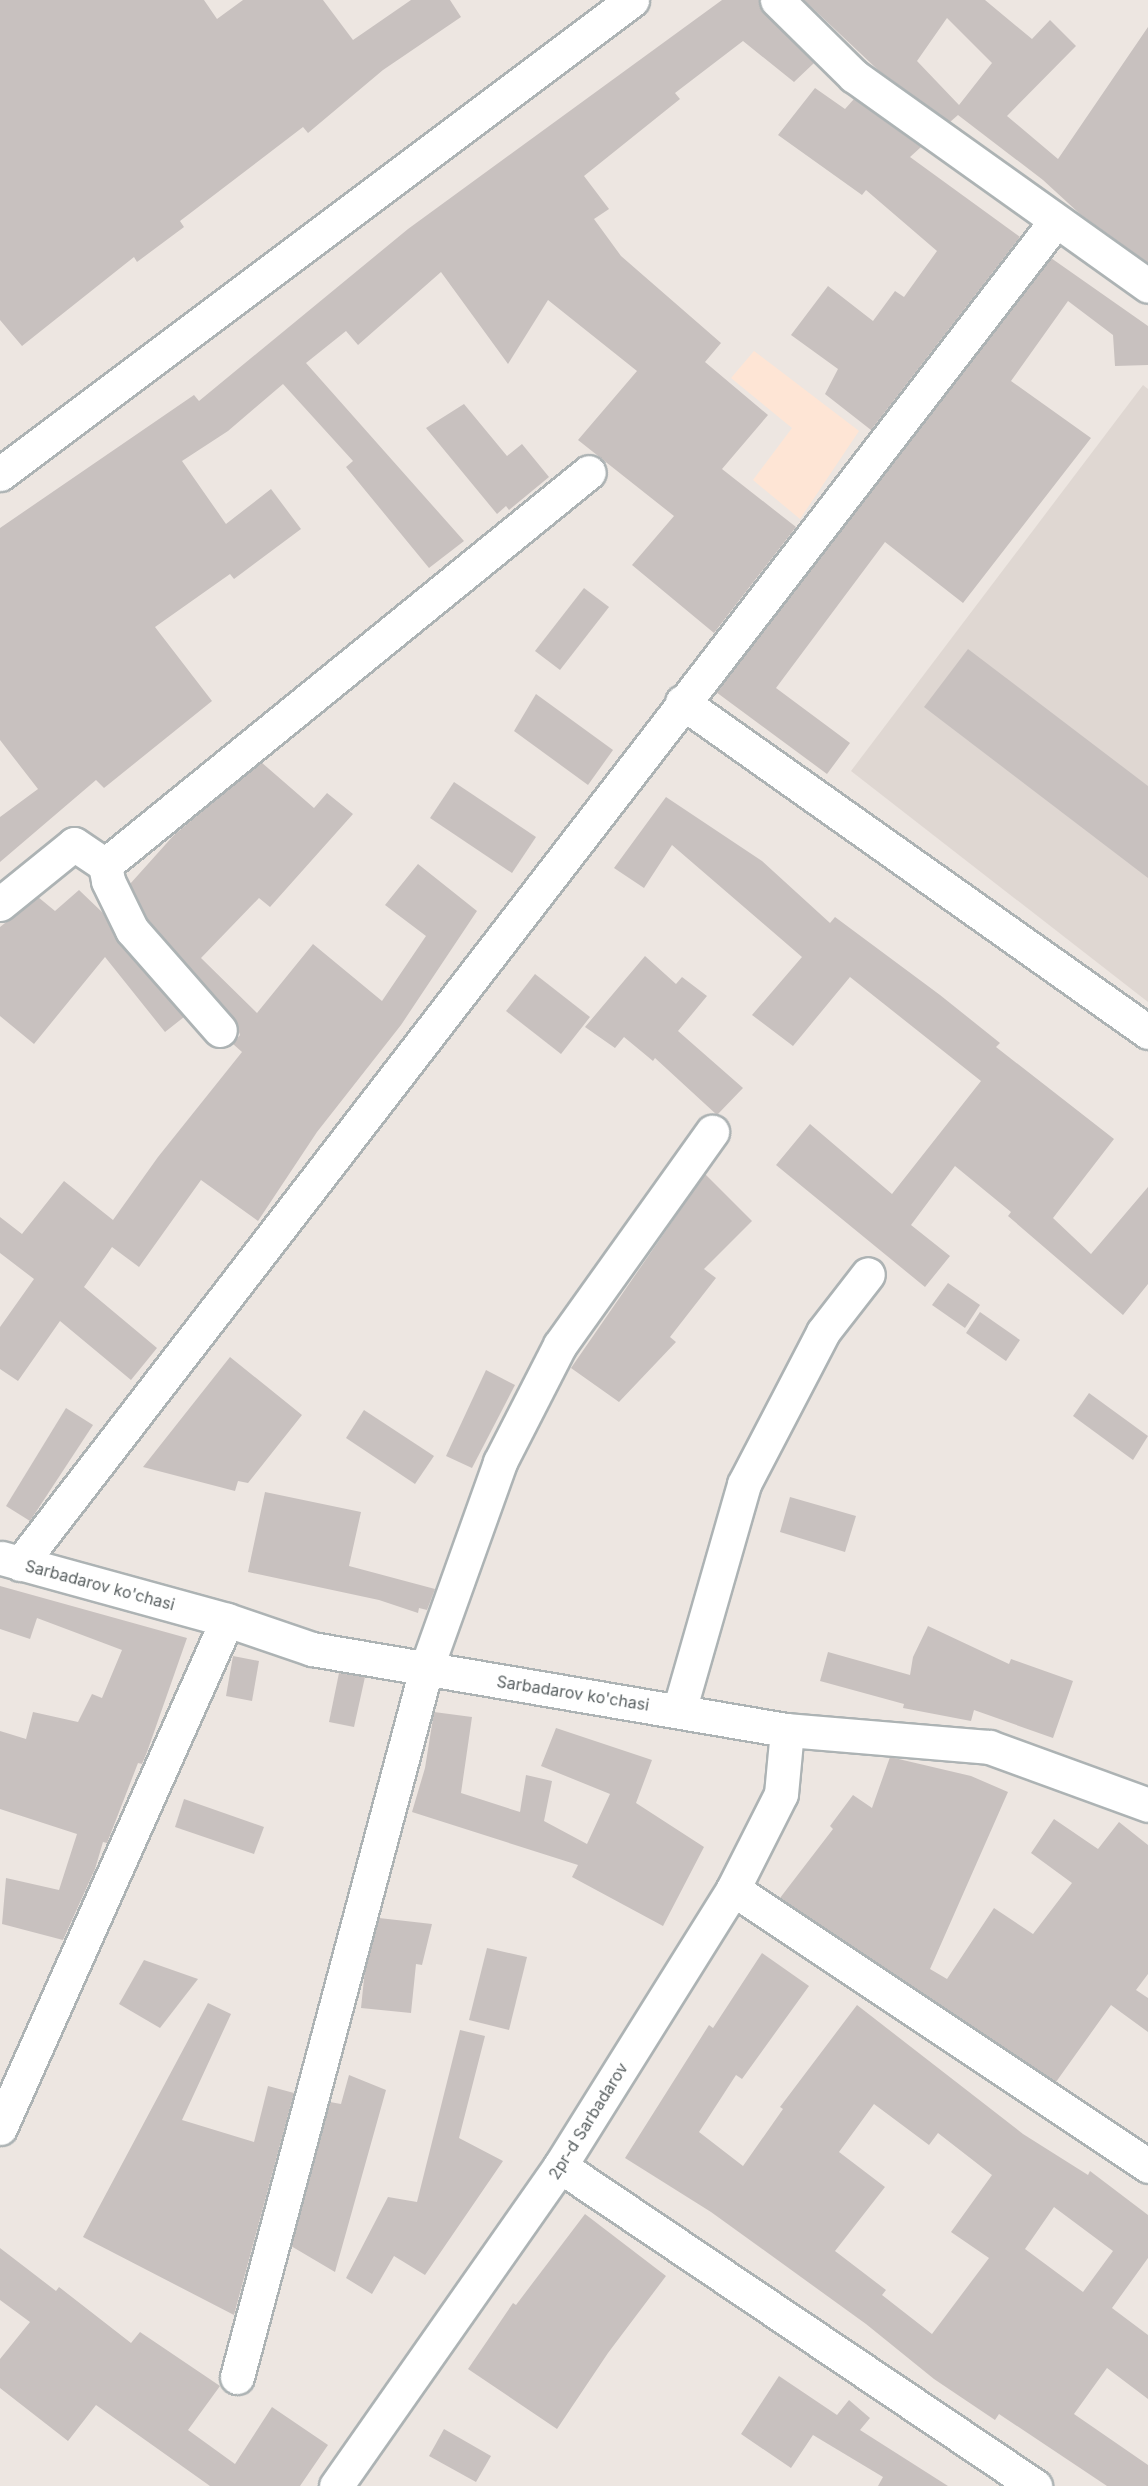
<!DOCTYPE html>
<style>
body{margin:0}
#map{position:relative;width:1148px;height:2486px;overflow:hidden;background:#ede6e1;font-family:Inter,sans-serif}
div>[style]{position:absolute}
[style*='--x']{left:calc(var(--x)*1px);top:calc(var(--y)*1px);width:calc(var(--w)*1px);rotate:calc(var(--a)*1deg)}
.commercial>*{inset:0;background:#fee5d5}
.education>*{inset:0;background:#dfd7d2}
.building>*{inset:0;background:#c8c1bf}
.roads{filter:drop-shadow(2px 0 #adb3b4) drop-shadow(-2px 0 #adb3b4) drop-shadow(0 2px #adb3b4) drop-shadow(0 -2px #adb3b4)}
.street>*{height:33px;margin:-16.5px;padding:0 16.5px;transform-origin:16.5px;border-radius:16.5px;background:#fff}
span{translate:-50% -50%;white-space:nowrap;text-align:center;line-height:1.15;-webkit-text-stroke:6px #fff;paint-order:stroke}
.street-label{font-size:16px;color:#5a6162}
</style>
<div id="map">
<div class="commercial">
<div style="clip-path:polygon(754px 351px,859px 431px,800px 519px,753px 480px,792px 428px,731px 378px)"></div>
</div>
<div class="education">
<div style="clip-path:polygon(1143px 385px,1148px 389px,1148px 1002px,851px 771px)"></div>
</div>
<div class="building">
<div style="clip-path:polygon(0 0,204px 0,217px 19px,243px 0,323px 0,353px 40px,411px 0,450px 0,461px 17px,383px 70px,308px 133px,303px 127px,180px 221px,184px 227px,137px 262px,134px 257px,22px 346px,0 320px)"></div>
<div style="clip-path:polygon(722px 0,759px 0,764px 13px,814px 63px,794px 82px,743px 41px,675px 93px,680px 99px,584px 176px,609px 209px,594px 219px,621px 256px,721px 343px,705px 362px,768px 415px,722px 469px,796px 527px,714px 633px,632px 565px,674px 516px,578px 440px,637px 371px,548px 300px,508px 364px,441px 272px,358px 345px,346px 331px,306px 363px,464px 541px,429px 568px,346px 467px,353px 461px,283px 384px,228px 431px,182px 461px,226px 524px,271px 489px,301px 529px,234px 579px,230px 574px,155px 627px,212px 701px,104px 788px,96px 780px,0 862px,0 817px,38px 789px,0 740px,0 528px,194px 395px,199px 401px,408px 229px)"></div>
<div style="clip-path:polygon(evenodd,804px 0,985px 0,1032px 39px,1050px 20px,1076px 46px,1007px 116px,1058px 159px,1148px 27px,1148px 263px,1080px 214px,1043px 180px,958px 115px,950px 122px,878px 70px,804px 0,947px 18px,992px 63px,959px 105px,917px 61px,947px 18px)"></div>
<div style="clip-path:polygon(815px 88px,845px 109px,854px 99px,921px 147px,910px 157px,1020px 237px,871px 430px,825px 394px,838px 369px,791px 335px,828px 286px,873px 321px,895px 291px,904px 297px,937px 251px,866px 190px,862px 195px,778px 135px)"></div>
<div style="clip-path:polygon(1051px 258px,1148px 326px,1148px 365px,1115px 366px,1113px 335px,1068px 301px,1011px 381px,1091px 438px,963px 603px,885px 542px,776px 688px,850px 743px,827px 774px,716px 692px)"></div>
<div style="clip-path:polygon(464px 404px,507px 456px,522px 444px,549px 477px,509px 510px,506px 506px,497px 514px,426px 428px)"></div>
<div style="clip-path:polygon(584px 588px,609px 607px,560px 670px,535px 651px)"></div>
<div style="clip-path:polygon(968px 649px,1148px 786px,1148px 878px,924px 707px)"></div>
<div style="clip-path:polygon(536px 694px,613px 750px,588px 785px,514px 731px)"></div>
<div style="clip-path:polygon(261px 762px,314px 808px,327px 793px,353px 814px,270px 907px,259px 898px,201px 958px,257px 1013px,313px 944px,382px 1001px,426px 936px,385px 905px,418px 864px,477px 911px,401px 1025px,317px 1132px,258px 1221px,201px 1180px,139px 1267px,112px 1247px,84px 1287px,157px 1348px,131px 1380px,60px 1321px,18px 1381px,0 1369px,0 1327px,34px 1279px,0 1253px,0 1217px,22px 1234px,64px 1181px,113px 1220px,158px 1157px,242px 1052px,233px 1044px,240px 1035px,234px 1018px,148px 920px,130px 884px,174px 835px)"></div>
<div style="clip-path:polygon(454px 782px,536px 837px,512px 873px,430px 818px)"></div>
<div style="clip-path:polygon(666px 797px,762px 861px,830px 923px,835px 917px,940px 995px,1000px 1043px,996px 1047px,1114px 1139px,1053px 1218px,1091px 1254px,1148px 1187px,1148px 1284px,1123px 1315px,1008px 1216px,1011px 1212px,955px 1166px,911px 1225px,950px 1256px,925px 1287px,776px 1165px,810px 1124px,892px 1194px,981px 1081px,850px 977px,793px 1046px,752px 1015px,802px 957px,672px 845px,644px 888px,614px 868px)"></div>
<div style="clip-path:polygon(79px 890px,103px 913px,118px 942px,184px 1017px,165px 1032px,105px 957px,34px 1044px,0 1016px,0 927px,38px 897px,55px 911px)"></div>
<div style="clip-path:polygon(645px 956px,676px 984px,682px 977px,707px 996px,678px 1031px,743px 1088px,717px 1115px,655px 1058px,653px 1061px,624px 1037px,615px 1048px,585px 1027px)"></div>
<div style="clip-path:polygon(535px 974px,590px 1017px,561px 1054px,506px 1011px)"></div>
<div style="clip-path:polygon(705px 1174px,752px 1221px,704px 1269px,716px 1278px,670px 1337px,676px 1342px,619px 1402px,571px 1368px)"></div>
<div style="clip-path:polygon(948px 1283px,980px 1305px,965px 1328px,932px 1305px)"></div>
<div style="clip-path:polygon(980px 1312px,1020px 1340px,1006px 1361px,966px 1333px)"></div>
<div style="clip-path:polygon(230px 1357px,302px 1415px,248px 1483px,238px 1481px,235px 1491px,143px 1467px)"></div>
<div style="clip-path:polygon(486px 1370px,515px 1385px,472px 1468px,446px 1456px)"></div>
<div style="clip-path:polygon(1089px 1393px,1148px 1436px,1133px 1460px,1073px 1416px)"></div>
<div style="clip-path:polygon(66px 1408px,93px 1425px,30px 1521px,6px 1506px)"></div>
<div style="clip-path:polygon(364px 1410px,434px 1456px,415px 1484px,346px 1438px)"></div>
<div style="clip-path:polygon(265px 1492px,361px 1512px,349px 1566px,435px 1589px,427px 1610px,419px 1608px,418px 1613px,379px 1600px,248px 1572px)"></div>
<div style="clip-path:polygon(790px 1497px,856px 1516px,845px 1552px,780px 1532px)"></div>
<div style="clip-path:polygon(0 1586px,187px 1638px,147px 1752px,142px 1764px,138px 1763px,107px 1843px,103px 1842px,95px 1869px,63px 1940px,2px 1924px,6px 1878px,59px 1890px,77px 1834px,0 1809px,0 1731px,26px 1739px,33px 1712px,78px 1722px,92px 1694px,102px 1698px,122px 1650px,37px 1618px,30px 1639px,0 1629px)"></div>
<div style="clip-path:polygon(928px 1626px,1009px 1664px,1011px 1659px,1073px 1681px,1053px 1738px,974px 1710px,971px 1721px,903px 1708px,904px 1704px,820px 1681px,828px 1652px,910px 1675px,913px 1657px)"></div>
<div style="clip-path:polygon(233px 1656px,259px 1661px,252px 1701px,226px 1696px)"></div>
<div style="clip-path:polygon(339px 1673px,365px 1677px,354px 1727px,329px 1722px)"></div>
<div style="clip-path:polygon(434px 1712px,472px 1717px,461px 1793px,520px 1812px,526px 1775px,552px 1781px,544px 1821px,587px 1844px,610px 1794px,541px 1766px,556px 1728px,652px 1760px,636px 1803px,704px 1847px,663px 1926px,572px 1877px,578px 1865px,412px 1812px,425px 1768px)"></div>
<div style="clip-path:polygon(890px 1757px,971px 1776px,1008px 1792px,930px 1969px,947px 1979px,994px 1908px,1033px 1934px,1072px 1883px,1031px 1853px,1054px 1819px,1098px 1849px,1119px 1822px,1148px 1845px,1148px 1974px,1136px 1990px,1148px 1998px,1148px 2032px,1111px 2005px,1056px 2082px,780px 1898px,833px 1829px,830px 1826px,853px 1795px,872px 1808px)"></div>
<div style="clip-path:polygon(184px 1799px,264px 1827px,254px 1854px,175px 1827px)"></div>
<div style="clip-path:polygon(379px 1918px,432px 1924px,422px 1965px,416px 1964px,411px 2013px,361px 2008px,365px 1969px)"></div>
<div style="clip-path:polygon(487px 1948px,527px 1957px,509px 2030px,469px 2020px)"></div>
<div style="clip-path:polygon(evenodd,762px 1953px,809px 1986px,742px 2079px,736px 2075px,699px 2132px,743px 2166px,783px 2109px,780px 2107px,857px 2005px,1023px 2134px,1088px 2175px,1090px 2171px,1148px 2215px,1148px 2258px,1112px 2308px,1148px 2335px,1148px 2399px,1107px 2368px,1074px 2414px,1148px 2465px,1148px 2486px,1107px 2486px,999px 2414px,995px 2420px,934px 2379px,866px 2324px,711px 2212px,625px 2158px,709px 2025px,713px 2028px,762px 1953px,874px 2104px,929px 2145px,938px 2133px,992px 2175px,951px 2232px,989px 2258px,932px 2334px,882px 2295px,886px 2290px,835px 2251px,885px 2187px,839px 2152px,874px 2104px,762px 1953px,1054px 2207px,1113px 2251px,1083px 2292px,1025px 2249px,1054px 2207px)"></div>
<div style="clip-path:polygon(144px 1960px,198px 1979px,160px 2028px,119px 2004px)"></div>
<div style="clip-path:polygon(208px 2003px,231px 2014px,182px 2120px,254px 2142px,268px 2086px,294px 2093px,234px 2315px,83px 2237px)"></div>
<div style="clip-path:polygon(460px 2030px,485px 2036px,459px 2138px,503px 2161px,425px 2275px,394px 2256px,372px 2294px,346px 2278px,388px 2197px,417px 2202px)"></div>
<div style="clip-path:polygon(349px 2075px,386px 2090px,335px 2272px,291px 2246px,330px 2102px,341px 2104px)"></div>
<div style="clip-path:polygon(585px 2214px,666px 2276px,608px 2353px,557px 2429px,468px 2369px,513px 2303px,516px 2305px)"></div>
<div style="clip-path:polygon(0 2248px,56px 2291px,59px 2287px,131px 2343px,140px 2332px,220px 2386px,188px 2430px,235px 2464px,272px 2407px,328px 2445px,300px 2486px,210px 2486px,96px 2405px,68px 2441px,0 2388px,0 2359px,30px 2322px,0 2300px)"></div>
<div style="clip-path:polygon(779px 2376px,837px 2415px,849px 2400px,870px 2418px,860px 2430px,948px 2486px,878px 2486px,883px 2477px,813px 2435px,791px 2468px,741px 2434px)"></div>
<div style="clip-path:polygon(444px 2429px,491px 2456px,476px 2482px,429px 2456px)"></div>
</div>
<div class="roads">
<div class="street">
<div style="--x:777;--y:0;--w:108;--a:44.6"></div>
<div style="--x:854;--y:76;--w:361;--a:35.5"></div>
<div style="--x:0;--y:474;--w:790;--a:-36.87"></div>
<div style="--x:682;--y:702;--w:571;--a:35.3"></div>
<div style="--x:105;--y:865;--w:16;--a:79"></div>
<div style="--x:108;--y:881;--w:55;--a:63.9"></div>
<div style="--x:132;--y:930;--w:133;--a:48.7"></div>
<div style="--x:0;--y:904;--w:95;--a:-39"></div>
<div style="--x:74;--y:844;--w:37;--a:34"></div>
<div style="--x:105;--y:865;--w:623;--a:-39.08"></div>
<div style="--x:2;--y:1558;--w:233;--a:15.4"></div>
<div style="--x:227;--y:1620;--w:90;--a:18.8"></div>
<div style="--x:312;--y:1649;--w:482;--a:9.7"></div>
<div style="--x:787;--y:1730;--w:203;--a:4.8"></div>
<div style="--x:989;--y:1747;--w:169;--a:20"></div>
<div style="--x:20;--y:1564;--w:1695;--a:-52.36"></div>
<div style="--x:679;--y:1711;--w:236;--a:-74"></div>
<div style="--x:744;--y:1484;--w:171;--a:-62.5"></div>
<div style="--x:823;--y:1332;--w:73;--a:-52.2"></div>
<div style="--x:733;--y:1889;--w:499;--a:33.7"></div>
<div style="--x:0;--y:2128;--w:556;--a:-65.92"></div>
<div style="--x:560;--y:2166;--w:573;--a:33.97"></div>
<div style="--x:237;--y:2377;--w:733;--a:-75.05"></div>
<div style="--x:426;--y:1669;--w:220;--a:-70.3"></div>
<div style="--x:500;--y:1462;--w:131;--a:-62.9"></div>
<div style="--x:560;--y:1345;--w:262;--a:-54.5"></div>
<div style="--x:336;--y:2486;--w:391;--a:-55"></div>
<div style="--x:560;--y:2166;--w:327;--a:-58"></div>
<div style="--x:733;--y:1889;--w:106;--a:-63.2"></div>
<div style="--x:781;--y:1794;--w:64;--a:-84.6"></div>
</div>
</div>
<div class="street-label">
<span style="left:100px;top:1585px;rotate:15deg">Sarbadarov ko'chasi</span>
<span style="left:573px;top:1693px;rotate:9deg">Sarbadarov ko'chasi</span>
<span style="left:588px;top:2121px;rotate:-58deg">2pr-d Sarbadarov</span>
</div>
</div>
